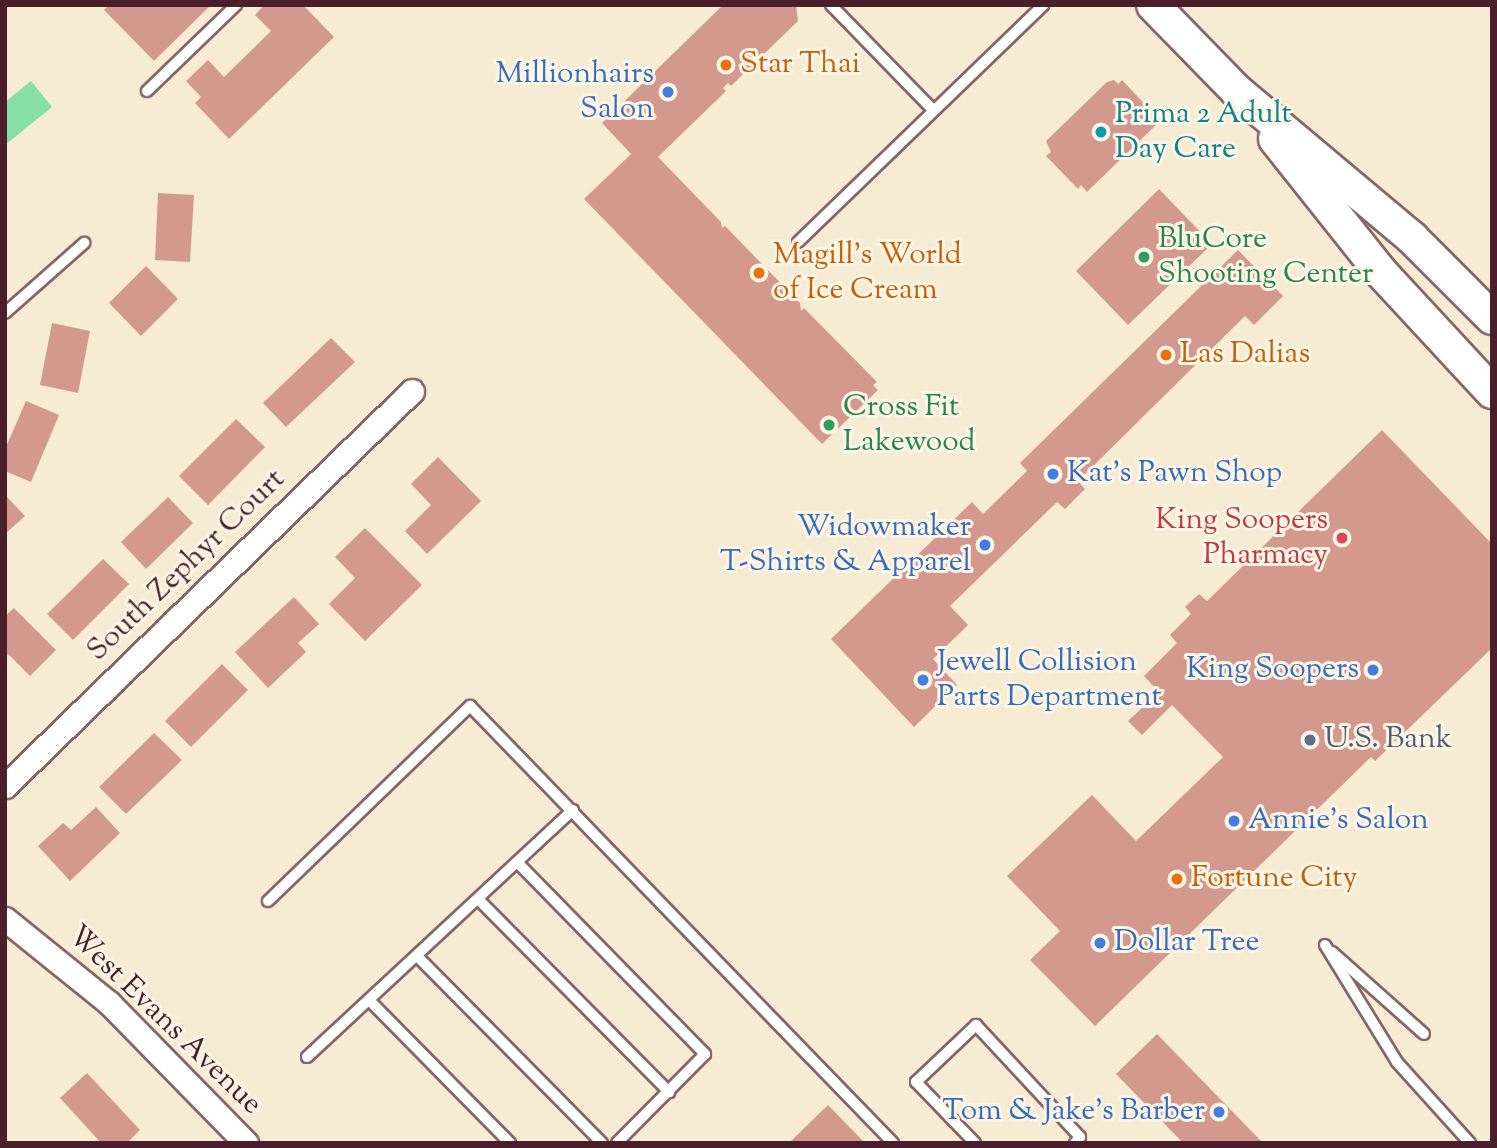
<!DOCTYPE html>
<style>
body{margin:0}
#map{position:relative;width:1497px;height:1148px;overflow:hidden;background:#f6ebd3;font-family:"Sorts Mill Goudy",serif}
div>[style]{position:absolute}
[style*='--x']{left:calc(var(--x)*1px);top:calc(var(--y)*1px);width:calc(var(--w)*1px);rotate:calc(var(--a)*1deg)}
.green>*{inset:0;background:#86e0a6}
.building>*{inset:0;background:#d3998f}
.roads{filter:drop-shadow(2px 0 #866666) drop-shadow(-2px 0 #866666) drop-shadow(0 2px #866666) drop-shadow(0 -2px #866666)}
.service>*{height:10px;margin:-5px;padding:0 5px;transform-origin:5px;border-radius:5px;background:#fff}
.minor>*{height:23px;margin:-11.5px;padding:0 11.5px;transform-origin:11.5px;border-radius:11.5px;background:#fff}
.secondary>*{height:32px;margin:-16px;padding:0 16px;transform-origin:16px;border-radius:16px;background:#fff}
.dots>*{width:19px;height:19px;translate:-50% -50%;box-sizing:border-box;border:4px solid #fcf5e5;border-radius:50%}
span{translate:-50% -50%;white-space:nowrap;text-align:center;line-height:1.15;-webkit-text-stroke:6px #fcf5e5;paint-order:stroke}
.food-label{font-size:30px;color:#c56008}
.left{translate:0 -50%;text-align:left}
.shop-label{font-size:30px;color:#366cbe}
.right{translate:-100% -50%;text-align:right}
.culture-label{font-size:30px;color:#0d838f}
.leisure-label{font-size:30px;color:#27864d}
.health-label{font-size:30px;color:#be3a42}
.street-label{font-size:30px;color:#4a1f2b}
.service-label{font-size:30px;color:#4e5e75}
.frame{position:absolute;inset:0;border:7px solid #4a1f2b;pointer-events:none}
</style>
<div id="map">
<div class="green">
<div style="clip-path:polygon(31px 81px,52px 107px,5px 145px,5px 102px)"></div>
</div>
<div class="building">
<div style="clip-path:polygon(109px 5px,211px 5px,154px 61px,104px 10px)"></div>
<div style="clip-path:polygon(264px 5px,303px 5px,334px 37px,229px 139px,195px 103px,201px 97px,186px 81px,208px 60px,224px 77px,271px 31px,255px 15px)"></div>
<div style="clip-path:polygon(723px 5px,796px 5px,798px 21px,731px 86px,728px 83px,723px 88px,726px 91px,658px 157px,721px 222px,722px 228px,725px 226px,800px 303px,801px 311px,804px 308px,877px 382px,873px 385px,878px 390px,822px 444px,584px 199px,631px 154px,602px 123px)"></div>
<div style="clip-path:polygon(1114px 80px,1118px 84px,1122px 80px,1154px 114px,1151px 117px,1157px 124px,1087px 192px,1081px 185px,1078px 189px,1046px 156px,1051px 152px,1046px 141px,1107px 82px)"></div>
<div style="clip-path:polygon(1159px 189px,1212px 244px,1128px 325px,1076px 271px)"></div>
<div style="clip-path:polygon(158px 193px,194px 195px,190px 262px,155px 260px)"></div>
<div style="clip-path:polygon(1238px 250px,1283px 296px,1254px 325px,1245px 316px,1078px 481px,1085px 489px,1065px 509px,1057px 502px,950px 606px,968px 625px,933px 659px,957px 685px,914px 727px,831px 639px,972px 502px,983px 514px,1027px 471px,1020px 463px)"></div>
<div style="clip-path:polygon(146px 266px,178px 299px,141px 336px,109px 303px)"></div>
<div style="clip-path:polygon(52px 323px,90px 331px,78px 393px,40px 385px)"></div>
<div style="clip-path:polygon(331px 338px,355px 362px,286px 427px,263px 403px)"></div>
<div style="clip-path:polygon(26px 401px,59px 415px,31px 482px,5px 471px,5px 449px)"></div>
<div style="clip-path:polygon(236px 419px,265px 447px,208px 505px,179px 476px)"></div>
<div style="clip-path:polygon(1382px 430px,1492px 544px,1492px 648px,1375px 761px,1371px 757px,1095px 1026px,1030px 960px,1060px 931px,1007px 876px,1092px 795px,1136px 841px,1223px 757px,1172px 705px,1142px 735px,1128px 721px,1159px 692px,1144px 676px,1177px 643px,1170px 635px,1191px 614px,1185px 607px,1199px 594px,1207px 601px)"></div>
<div style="clip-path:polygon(438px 457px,481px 501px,427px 554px,405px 531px,431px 505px,411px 484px)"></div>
<div style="clip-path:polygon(5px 495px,25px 516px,5px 534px)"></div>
<div style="clip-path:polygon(168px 497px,193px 523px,146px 569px,121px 542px)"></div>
<div style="clip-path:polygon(365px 528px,422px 585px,365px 641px,329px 604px,355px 578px,335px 557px)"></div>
<div style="clip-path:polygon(103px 559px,129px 584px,73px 640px,47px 614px)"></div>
<div style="clip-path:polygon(294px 597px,319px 624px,298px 643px,306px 652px,268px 688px,235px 652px)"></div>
<div style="clip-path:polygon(14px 608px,56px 650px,30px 676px,8px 654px,5px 657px,5px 616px)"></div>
<div style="clip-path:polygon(222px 664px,248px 690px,191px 747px,165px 721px)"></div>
<div style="clip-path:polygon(154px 733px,182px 760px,126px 814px,99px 787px)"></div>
<div style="clip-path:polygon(96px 807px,120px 833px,70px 881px,38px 846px,63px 823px,71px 830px)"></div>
<div style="clip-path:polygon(1157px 1034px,1263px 1143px,1183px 1143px,1116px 1074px)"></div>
<div style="clip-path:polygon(87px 1073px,140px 1130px,127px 1143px,101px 1143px,60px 1098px)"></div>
<div style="clip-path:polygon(828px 1105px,865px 1143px,789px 1143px)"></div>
</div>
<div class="roads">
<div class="service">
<div style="--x:831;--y:5;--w:146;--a:45.8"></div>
<div style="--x:147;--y:91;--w:124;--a:-44"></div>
<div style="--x:798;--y:242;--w:341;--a:-44"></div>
<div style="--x:5;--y:313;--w:106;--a:-41.5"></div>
<div style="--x:517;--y:862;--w:269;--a:45.6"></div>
<div style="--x:705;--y:1054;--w:125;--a:134.7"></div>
<div style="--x:478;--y:899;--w:272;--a:45.3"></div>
<div style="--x:268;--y:901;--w:281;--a:-44"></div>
<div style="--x:470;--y:706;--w:608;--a:45.93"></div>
<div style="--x:1325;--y:945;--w:137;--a:58.4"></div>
<div style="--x:1397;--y:1062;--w:109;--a:48"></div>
<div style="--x:1332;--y:952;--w:123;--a:41.7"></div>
<div style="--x:417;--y:956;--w:263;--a:45.3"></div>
<div style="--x:369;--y:1000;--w:201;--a:45.4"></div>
<div style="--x:307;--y:1057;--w:363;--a:-42.9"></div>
<div style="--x:975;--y:1143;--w:85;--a:-134"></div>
<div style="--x:916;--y:1082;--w:83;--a:-43.5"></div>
<div style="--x:976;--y:1025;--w:153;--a:47.1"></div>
<div style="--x:1080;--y:1137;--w:8;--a:130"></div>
</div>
<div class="minor">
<div style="--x:5;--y:786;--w:567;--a:-44.14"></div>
<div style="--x:5;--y:919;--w:134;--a:38.9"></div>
<div style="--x:109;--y:1003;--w:196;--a:45.6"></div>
</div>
<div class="secondary">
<div style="--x:1153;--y:5;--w:120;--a:45.7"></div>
<div style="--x:1237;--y:91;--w:229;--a:40"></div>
<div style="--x:1412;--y:238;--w:113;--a:45"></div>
<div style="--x:1275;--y:139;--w:169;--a:51.5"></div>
<div style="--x:1380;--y:271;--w:165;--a:47.2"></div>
</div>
</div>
<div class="dots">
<div style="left:726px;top:65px;background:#e8710a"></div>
<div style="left:668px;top:92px;background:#3f7fe0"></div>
<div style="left:1101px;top:132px;background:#0f9aa8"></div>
<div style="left:1144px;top:257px;background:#2e9e5b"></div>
<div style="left:759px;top:273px;background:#e8710a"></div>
<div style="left:1166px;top:355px;background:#e8710a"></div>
<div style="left:829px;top:425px;background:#2e9e5b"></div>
<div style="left:1053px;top:474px;background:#3f7fe0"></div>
<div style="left:1342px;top:538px;background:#e0444e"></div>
<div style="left:985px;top:545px;background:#3f7fe0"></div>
<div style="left:1373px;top:670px;background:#3f7fe0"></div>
<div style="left:923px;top:680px;background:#3f7fe0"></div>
<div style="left:1310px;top:740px;background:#5c6f8a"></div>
<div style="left:1234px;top:821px;background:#3f7fe0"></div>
<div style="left:1177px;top:879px;background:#e8710a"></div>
<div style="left:1100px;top:943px;background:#3f7fe0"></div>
<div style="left:1219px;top:1112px;background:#3f7fe0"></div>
</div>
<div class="food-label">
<span class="left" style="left:740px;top:65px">Star Thai</span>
<span class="left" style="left:773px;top:273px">Magill's World<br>of Ice Cream</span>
<span class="left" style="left:1180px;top:355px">Las Dalias</span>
<span class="left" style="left:1191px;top:879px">Fortune City</span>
</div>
<div class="shop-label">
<span class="right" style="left:654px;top:92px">Millionhairs<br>Salon</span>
<span class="left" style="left:1067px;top:474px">Kat's Pawn Shop</span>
<span class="right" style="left:971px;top:545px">Widowmaker<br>T-Shirts &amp; Apparel</span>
<span class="left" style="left:937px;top:680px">Jewell Collision<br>Parts Department</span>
<span class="right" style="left:1359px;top:670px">King Soopers</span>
<span class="left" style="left:1248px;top:821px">Annie's Salon</span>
<span class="left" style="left:1114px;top:943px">Dollar Tree</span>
<span class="right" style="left:1205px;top:1112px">Tom &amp; Jake's Barber</span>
</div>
<div class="culture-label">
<span class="left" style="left:1115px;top:132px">Prima 2 Adult<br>Day Care</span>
</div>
<div class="leisure-label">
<span class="left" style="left:1158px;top:257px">BluCore<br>Shooting Center</span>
<span class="left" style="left:843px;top:425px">Cross Fit<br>Lakewood</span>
</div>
<div class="health-label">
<span class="right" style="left:1328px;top:538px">King Soopers<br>Pharmacy</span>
</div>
<div class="street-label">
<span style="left:187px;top:566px;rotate:-44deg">South Zephyr Court</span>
<span style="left:164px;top:1021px;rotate:44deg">West Evans Avenue</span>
</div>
<div class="service-label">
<span class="left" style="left:1324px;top:740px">U.S. Bank</span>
</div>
<div class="frame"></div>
</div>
